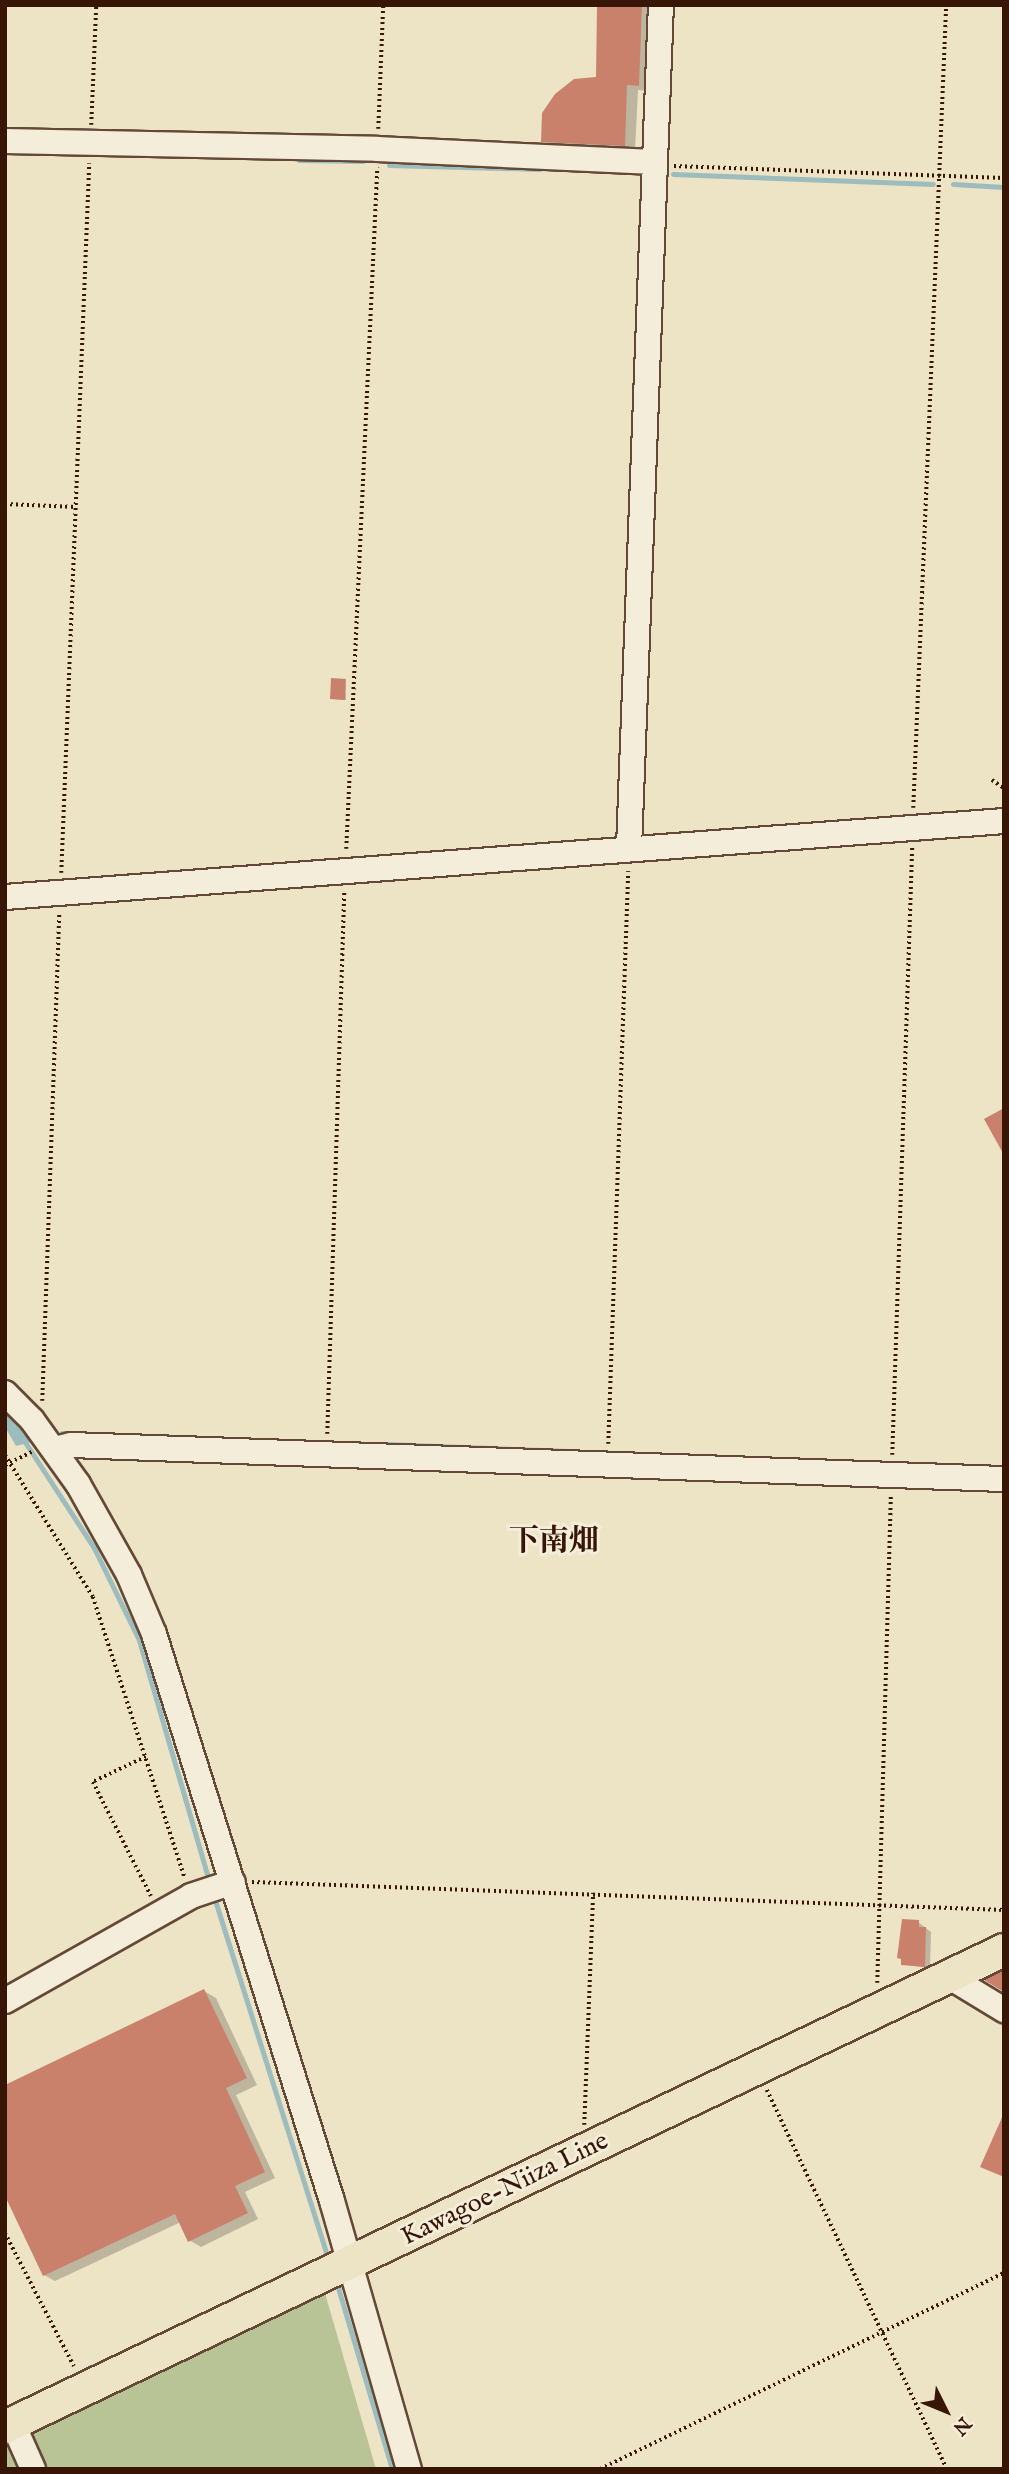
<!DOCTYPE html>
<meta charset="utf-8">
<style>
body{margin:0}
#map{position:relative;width:1009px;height:2474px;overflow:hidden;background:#ede3c5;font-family:"IM FELL English","Noto Serif JP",serif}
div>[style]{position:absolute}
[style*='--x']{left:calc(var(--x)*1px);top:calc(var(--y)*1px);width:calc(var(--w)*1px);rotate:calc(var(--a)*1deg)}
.green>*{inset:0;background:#b8c495}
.water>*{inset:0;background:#9cbcbd}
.shadow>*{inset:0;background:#0003}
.stream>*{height:5px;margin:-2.5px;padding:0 2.5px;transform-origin:2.5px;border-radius:2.5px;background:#9cbcbd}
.building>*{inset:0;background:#ca816b}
.path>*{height:3.5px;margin-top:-1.75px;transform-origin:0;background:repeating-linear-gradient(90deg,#371606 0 2px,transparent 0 5.5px)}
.roads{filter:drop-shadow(2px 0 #644936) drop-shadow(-2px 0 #644936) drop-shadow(0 2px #644936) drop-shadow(0 -2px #644936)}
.minor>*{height:24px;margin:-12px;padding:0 12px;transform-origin:12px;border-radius:12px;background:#f3edd9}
.major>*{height:32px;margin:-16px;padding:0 16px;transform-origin:16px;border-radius:16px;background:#ede3c5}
span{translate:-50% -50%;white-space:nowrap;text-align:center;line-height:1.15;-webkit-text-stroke:6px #f3edd9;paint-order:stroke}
.street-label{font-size:26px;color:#371606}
.quarter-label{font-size:30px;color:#371606;font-weight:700}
.frame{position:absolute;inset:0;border:7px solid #371606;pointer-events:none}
.north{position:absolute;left:911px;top:2376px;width:70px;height:70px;-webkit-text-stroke:5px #f3edd9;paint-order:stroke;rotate:133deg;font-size:19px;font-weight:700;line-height:28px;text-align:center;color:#371606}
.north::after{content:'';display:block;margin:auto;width:24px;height:32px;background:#371606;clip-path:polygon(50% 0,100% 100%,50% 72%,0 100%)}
</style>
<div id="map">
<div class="green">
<div style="clip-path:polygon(324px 2290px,376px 2469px,5px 2469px,5px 2445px)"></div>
</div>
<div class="water">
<div style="clip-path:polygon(5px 1412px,28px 1431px,32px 1442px,16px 1446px,5px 1427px)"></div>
</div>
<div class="shadow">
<div style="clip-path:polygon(599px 5px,654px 5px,650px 91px,638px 90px,635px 151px,554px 147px,542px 141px,598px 79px)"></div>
<div style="clip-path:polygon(345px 681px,346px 700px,333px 699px)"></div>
<div style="clip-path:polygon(918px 1922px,931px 1932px,930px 1968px,902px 1964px)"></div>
<div style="clip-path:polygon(204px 1991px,216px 1998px,257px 2085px,236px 2095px,275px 2178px,245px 2192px,258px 2219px,201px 2247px,189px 2240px,181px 2222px,55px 2281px,44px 2275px)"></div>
</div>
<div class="stream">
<div style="--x:299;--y:160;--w:64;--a:0.9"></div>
<div style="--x:389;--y:165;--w:151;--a:1.5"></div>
<div style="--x:673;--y:174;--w:260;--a:2.2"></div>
<div style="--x:953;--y:184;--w:51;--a:3.4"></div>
<div style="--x:62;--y:1433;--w:12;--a:0"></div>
<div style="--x:23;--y:1439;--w:130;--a:56.9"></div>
<div style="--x:94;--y:1548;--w:102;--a:63.9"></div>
<div style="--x:139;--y:1640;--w:254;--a:73.8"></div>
<div style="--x:386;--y:1444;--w:183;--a:2.2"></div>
<div style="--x:214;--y:1897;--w:383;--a:72.5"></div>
<div style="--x:336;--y:2281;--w:196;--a:73.4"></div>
</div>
<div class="building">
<div style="clip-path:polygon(597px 5px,642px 5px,639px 86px,627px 85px,625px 146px,541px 142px,542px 113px,555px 94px,574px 79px,596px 77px)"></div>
<div style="clip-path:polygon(331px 678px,346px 679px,345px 700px,330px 699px)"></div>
<div style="clip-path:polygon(1004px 1108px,1004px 1155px,984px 1119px)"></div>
<div style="clip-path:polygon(902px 1919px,919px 1920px,919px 1927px,926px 1927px,925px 1967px,901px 1965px,901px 1959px,897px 1958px)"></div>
<div style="clip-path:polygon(1004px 1970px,1004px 1992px,984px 1980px)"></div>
<div style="clip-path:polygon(204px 1989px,247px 2078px,226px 2088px,265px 2172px,235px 2186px,248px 2213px,188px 2242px,175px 2214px,43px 2276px,5px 2196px,5px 2085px)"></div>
<div style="clip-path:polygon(1004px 2113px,1004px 2177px,980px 2167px)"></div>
</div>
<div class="path">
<div style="--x:91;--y:125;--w:120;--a:-87.6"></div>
<div style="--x:378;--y:129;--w:124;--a:-87.7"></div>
<div style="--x:674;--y:166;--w:330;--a:2.1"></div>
<div style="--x:5;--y:504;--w:71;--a:2.4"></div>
<div style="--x:992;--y:780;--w:14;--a:34"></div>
<div style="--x:913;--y:808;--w:804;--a:-87.65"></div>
<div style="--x:346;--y:849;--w:682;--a:-87.39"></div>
<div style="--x:61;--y:873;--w:710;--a:-87.74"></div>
<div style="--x:42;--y:1401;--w:489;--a:-88"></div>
<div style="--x:327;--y:1434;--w:542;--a:-88.2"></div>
<div style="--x:608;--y:1444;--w:573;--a:-88"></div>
<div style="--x:5;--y:1455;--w:167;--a:58.2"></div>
<div style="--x:93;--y:1597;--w:296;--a:71.9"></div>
<div style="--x:892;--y:1455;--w:608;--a:-88.12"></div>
<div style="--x:5;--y:1465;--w:30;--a:-26"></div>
<div style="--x:146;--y:1757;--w:59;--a:154.7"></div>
<div style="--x:93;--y:1782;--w:128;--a:63"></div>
<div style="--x:252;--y:1882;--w:753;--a:2.13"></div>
<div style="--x:877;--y:1983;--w:489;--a:-88.4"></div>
<div style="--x:767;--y:2090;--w:420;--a:64.6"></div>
<div style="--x:584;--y:2125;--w:232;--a:-87.8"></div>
<div style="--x:5;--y:2233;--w:150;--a:62.6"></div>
<div style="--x:600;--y:2469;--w:449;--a:-25.9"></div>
</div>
<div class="roads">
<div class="minor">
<div style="--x:5;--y:141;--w:372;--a:1.2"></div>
<div style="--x:377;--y:149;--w:277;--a:2.7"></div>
<div style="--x:629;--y:848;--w:844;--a:-87.83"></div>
<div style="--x:5;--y:897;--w:1002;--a:-4.35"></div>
<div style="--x:5;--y:1393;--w:38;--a:45"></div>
<div style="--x:32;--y:1420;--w:79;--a:54.3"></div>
<div style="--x:78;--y:1484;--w:104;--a:60.7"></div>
<div style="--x:129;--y:1575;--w:64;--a:67"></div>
<div style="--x:154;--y:1634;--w:594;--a:72.57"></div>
<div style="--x:332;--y:2201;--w:279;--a:74"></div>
<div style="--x:55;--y:1449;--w:16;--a:-14"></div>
<div style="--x:71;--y:1445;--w:934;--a:2.09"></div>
<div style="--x:948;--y:1976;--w:66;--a:31.3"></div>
<div style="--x:5;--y:2001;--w:214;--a:-29.4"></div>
<div style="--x:191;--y:1896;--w:44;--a:-18.4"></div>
<div style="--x:13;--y:2424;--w:49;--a:66"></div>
</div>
<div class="major">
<div style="--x:5;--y:2427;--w:1107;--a:-25.52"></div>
</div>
</div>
<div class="street-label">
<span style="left:505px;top:2189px;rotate:-26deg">Kawagoe-Niiza Line</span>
</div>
<div class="quarter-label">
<span style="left:554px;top:1542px">下南畑</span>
</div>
<div class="frame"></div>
<div class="north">N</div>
</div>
